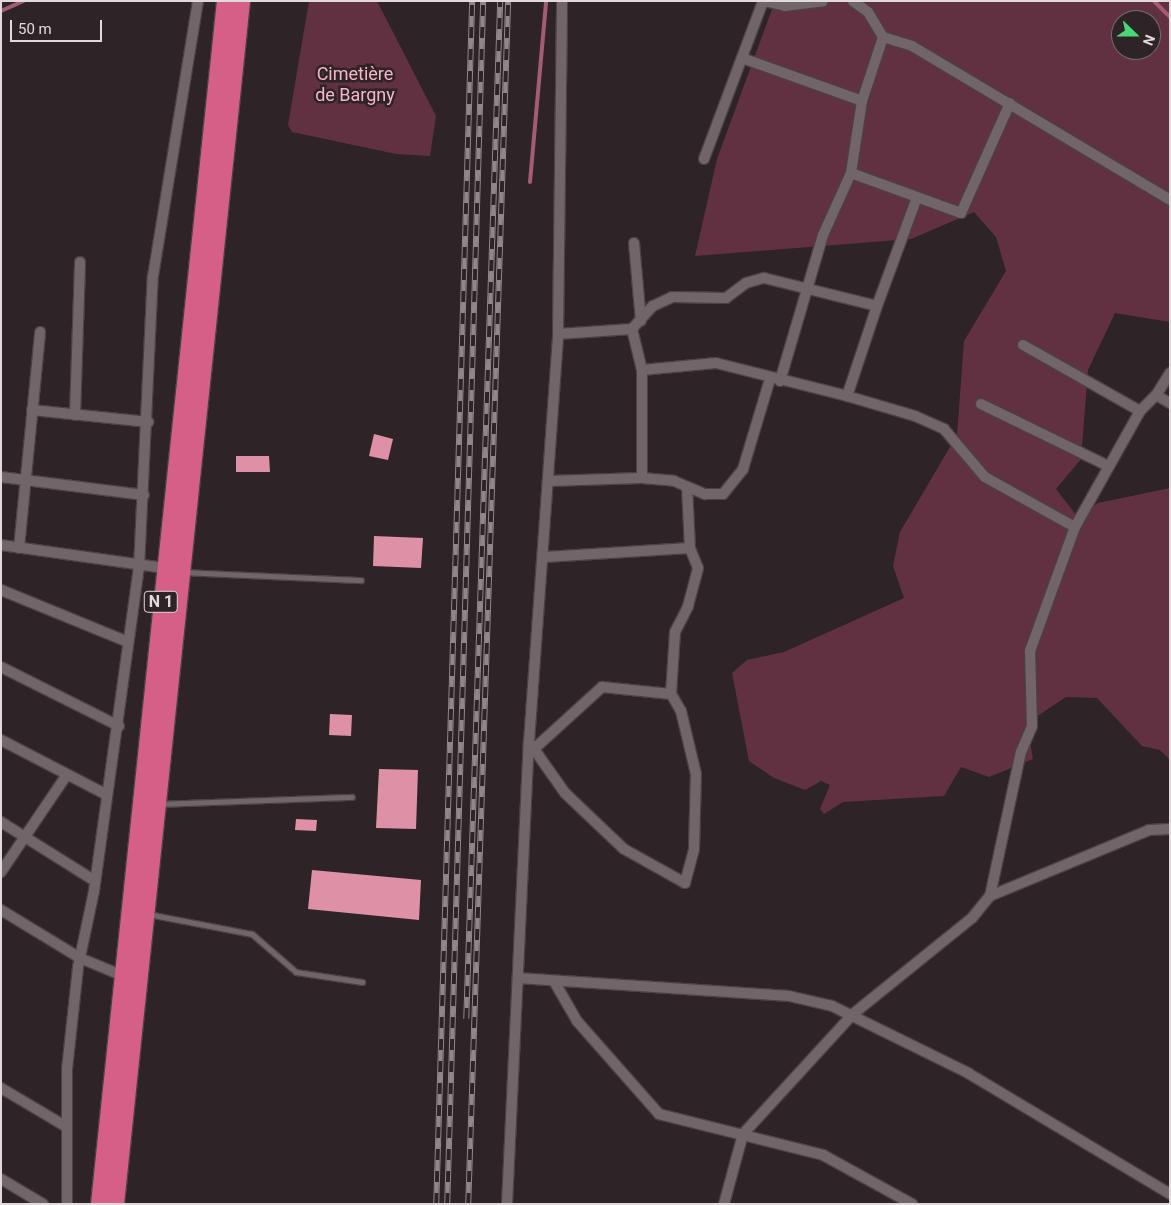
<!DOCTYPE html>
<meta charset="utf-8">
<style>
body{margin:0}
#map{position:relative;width:1171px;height:1205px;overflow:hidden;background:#2e2326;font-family:Roboto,sans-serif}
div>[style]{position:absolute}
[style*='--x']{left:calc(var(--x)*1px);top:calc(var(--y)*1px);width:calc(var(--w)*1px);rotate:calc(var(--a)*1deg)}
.green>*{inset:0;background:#613141}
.stream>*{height:4px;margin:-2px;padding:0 2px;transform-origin:2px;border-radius:2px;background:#a45c73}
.building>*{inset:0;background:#de90a7}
.roads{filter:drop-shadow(1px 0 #4b4244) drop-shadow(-1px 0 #4b4244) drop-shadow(0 1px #4b4244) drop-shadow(0 -1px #4b4244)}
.lane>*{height:5px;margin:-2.5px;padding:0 2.5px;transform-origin:2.5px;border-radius:2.5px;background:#726569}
.street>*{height:10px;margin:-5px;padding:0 5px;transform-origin:5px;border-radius:5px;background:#726569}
.highway>*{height:18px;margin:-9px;padding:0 9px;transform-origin:9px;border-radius:9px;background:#d65f88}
.rail>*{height:5.5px;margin-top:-2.75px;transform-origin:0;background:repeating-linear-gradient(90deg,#2e2326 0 11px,#90878a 0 22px);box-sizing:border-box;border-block:1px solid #90878a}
span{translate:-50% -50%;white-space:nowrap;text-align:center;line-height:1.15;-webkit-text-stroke:5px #2e2326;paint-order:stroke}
.shield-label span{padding:1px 4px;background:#2e2326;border:1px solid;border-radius:4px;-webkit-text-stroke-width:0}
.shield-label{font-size:16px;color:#e1dadc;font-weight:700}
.park-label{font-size:18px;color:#f6b6c8}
.frame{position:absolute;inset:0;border:2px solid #e1dadc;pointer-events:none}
.north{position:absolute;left:1111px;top:10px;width:50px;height:50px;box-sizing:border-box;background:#2e2326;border:1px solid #766c6f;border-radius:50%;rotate:112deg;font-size:14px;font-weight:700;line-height:20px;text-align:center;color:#e1dadc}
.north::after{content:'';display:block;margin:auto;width:18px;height:22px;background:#4ad778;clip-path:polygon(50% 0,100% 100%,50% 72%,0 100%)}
.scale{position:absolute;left:10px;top:20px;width:92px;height:22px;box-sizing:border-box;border:2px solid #e1dadc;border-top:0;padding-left:6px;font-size:15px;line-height:18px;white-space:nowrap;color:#e1dadc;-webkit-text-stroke:4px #2e2326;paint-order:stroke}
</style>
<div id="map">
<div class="green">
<div style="clip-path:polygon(309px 1px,377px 1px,436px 116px,430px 156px,396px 154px,292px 132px,288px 125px)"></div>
<div style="clip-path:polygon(evenodd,775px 1px,1170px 1px,1170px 322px,1115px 313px,1088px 370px,1081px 459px,1056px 489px,1077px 516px,1098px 503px,1170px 488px,1170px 760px,1160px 750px,1142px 746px,1097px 698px,1066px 697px,1027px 723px,1033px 759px,989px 777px,961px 767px,944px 796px,843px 802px,824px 814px,820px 809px,830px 785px,821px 781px,805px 790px,774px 778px,749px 761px,732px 673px,747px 660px,784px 652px,904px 598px,893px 566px,900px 532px,957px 435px,964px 341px,1006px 271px,996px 237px,974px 212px,911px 239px,695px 256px,717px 159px,775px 1px,1121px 20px,1151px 20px,1151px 50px,1121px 50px,1121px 20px)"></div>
</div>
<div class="stream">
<div style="--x:1154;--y:1;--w:23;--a:45"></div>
<div style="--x:1;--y:11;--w:24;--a:-24"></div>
<div style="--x:530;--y:182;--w:182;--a:-84.9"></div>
</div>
<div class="building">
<div style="clip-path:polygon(374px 434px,393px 439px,388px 460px,369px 456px)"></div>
<div style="clip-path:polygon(236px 456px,269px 456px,270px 472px,236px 472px)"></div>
<div style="clip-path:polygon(374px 536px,423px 538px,421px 568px,373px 566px)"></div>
<div style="clip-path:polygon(330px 714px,352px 715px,351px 736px,329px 735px)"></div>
<div style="clip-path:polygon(379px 769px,418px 770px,416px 829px,376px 828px)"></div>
<div style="clip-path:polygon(296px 819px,317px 820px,316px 831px,295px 830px)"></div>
<div style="clip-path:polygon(312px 870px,421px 880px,419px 920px,308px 909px)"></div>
</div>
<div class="roads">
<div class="lane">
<div style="--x:184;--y:572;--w:177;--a:2.6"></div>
<div style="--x:160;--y:804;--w:192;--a:-2.1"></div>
<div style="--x:148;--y:914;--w:106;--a:10.9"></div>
<div style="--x:252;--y:934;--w:58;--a:40.8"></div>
<div style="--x:296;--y:972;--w:67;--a:8.6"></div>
</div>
<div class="street">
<div style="--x:764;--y:1;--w:22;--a:13"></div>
<div style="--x:785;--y:6;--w:38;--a:-7"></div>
<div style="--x:883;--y:37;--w:30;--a:17"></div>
<div style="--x:912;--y:46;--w:300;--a:30.8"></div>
<div style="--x:742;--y:58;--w:127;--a:19.7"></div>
<div style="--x:704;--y:159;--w:169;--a:-69.5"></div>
<div style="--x:851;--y:173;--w:117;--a:20"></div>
<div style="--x:961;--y:213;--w:120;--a:-66"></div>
<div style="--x:634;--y:243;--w:78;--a:84.9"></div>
<div style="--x:877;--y:306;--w:116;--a:-69.8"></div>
<div style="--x:558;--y:334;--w:74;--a:-3.9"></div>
<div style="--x:632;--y:329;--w:31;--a:-48"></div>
<div style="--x:653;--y:306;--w:21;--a:-25"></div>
<div style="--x:672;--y:297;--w:54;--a:1.1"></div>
<div style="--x:726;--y:298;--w:25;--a:-37"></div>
<div style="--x:746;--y:283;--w:19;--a:-16"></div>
<div style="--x:764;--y:278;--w:116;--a:13.9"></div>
<div style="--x:877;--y:306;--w:95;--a:108.4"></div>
<div style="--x:847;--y:396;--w:71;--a:16.4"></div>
<div style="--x:915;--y:416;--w:32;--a:24"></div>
<div style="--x:944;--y:429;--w:63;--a:49.5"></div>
<div style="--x:985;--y:477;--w:103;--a:29.1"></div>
<div style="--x:1023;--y:345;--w:134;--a:29.4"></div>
<div style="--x:642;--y:370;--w:74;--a:-5.4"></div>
<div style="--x:716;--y:363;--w:135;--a:14.1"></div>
<div style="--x:1170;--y:373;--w:26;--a:122"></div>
<div style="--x:1156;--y:395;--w:16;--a:30"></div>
<div style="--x:780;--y:381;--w:152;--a:-73.6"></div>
<div style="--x:823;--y:235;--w:68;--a:-65.7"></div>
<div style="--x:851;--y:173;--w:73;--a:-81.3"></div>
<div style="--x:862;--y:101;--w:67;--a:-71.8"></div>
<div style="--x:883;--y:37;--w:29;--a:-121"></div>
<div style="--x:868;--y:12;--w:19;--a:-144"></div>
<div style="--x:981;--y:404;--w:141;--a:26"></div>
<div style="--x:32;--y:410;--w:117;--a:5.9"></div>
<div style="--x:75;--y:415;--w:153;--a:-88.1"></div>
<div style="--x:1;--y:477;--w:144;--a:7.2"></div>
<div style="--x:642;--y:478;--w:32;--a:5"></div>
<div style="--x:674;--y:481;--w:34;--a:23"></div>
<div style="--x:705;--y:494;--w:18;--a:0"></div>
<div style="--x:723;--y:494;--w:32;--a:-51"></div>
<div style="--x:743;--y:469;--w:94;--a:-73.3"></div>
<div style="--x:548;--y:481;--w:94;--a:-1.8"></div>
<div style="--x:642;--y:478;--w:108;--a:-90"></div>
<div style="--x:642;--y:370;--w:42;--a:-103.7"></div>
<div style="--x:1;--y:545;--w:165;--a:8"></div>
<div style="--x:19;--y:548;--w:217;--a:-84.4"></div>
<div style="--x:545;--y:557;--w:145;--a:-3.6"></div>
<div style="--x:1;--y:590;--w:137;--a:22.3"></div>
<div style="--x:1;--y:667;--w:132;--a:26.6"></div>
<div style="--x:1;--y:740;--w:119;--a:27.4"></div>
<div style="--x:529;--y:742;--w:62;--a:54.8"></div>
<div style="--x:565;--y:793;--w:81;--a:43.5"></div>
<div style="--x:624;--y:849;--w:70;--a:29.1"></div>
<div style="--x:685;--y:883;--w:35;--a:-75"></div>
<div style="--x:694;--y:849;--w:75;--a:-88.5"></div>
<div style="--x:696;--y:774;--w:65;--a:-103.4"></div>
<div style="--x:681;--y:711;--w:20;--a:-120"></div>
<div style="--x:671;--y:694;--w:62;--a:-86.3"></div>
<div style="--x:675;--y:632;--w:29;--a:-63"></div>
<div style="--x:688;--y:606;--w:39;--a:-75"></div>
<div style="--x:698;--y:568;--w:22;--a:-112"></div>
<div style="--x:690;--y:548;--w:61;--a:-92.8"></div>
<div style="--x:535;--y:748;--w:91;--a:-42.3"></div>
<div style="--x:602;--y:687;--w:69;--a:5.8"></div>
<div style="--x:1;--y:822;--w:111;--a:32.1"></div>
<div style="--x:1;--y:872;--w:116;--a:-55.9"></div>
<div style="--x:990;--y:896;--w:147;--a:-77.9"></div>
<div style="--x:1021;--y:752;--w:28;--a:-67"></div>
<div style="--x:1032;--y:726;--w:75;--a:-91.5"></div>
<div style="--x:1030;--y:651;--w:132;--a:-70.1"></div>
<div style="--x:1075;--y:527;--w:133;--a:-60.7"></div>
<div style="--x:1140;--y:411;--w:23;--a:-45"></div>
<div style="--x:1;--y:910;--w:92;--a:31.3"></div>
<div style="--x:80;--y:958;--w:44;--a:22.5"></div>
<div style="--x:518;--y:978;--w:272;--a:3.8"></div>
<div style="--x:789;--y:996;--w:44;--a:13.1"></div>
<div style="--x:832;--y:1006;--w:152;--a:26.2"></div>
<div style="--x:968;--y:1073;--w:235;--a:30.9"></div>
<div style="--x:554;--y:981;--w:46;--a:60.1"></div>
<div style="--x:577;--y:1021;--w:124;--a:48.6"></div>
<div style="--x:659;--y:1114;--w:169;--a:14"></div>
<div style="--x:823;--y:1155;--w:102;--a:28.8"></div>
<div style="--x:1;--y:1088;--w:74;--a:30.7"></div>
<div style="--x:1;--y:1179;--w:49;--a:30.8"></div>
<div style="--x:67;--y:1204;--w:135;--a:-90"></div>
<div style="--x:67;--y:1069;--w:103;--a:-83.8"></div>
<div style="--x:78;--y:967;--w:78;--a:-78.1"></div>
<div style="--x:94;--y:891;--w:326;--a:-82.1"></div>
<div style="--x:139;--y:568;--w:292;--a:-87.3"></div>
<div style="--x:153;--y:276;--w:279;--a:-80.7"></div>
<div style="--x:507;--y:1204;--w:463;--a:-87.3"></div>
<div style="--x:529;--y:742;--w:409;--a:-85.9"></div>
<div style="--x:558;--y:334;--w:333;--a:-89.3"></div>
<div style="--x:724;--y:1204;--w:73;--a:-74.8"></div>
<div style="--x:743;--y:1134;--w:163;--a:-47.5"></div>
<div style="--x:853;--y:1014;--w:153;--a:-38.9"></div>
<div style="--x:972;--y:918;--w:28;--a:-51"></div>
<div style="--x:990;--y:896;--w:172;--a:-22.5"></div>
<div style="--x:1149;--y:830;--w:21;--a:-3"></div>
</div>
<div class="highway">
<div style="--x:100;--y:1204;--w:1210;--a:-84.02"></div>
<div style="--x:115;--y:1204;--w:1210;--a:-84.02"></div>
</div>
</div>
<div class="rail">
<div style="--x:466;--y:1019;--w:1019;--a:-88.09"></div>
<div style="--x:436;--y:1204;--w:1204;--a:-88.29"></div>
<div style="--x:447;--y:1204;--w:1204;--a:-88.29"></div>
<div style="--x:468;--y:1204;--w:1204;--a:-88.1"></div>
</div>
<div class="shield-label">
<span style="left:161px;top:602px">N 1</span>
</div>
<div class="park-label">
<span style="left:355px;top:85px">Cimetière<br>de Bargny</span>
</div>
<div class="frame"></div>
<div class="north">N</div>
<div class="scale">50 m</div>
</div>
